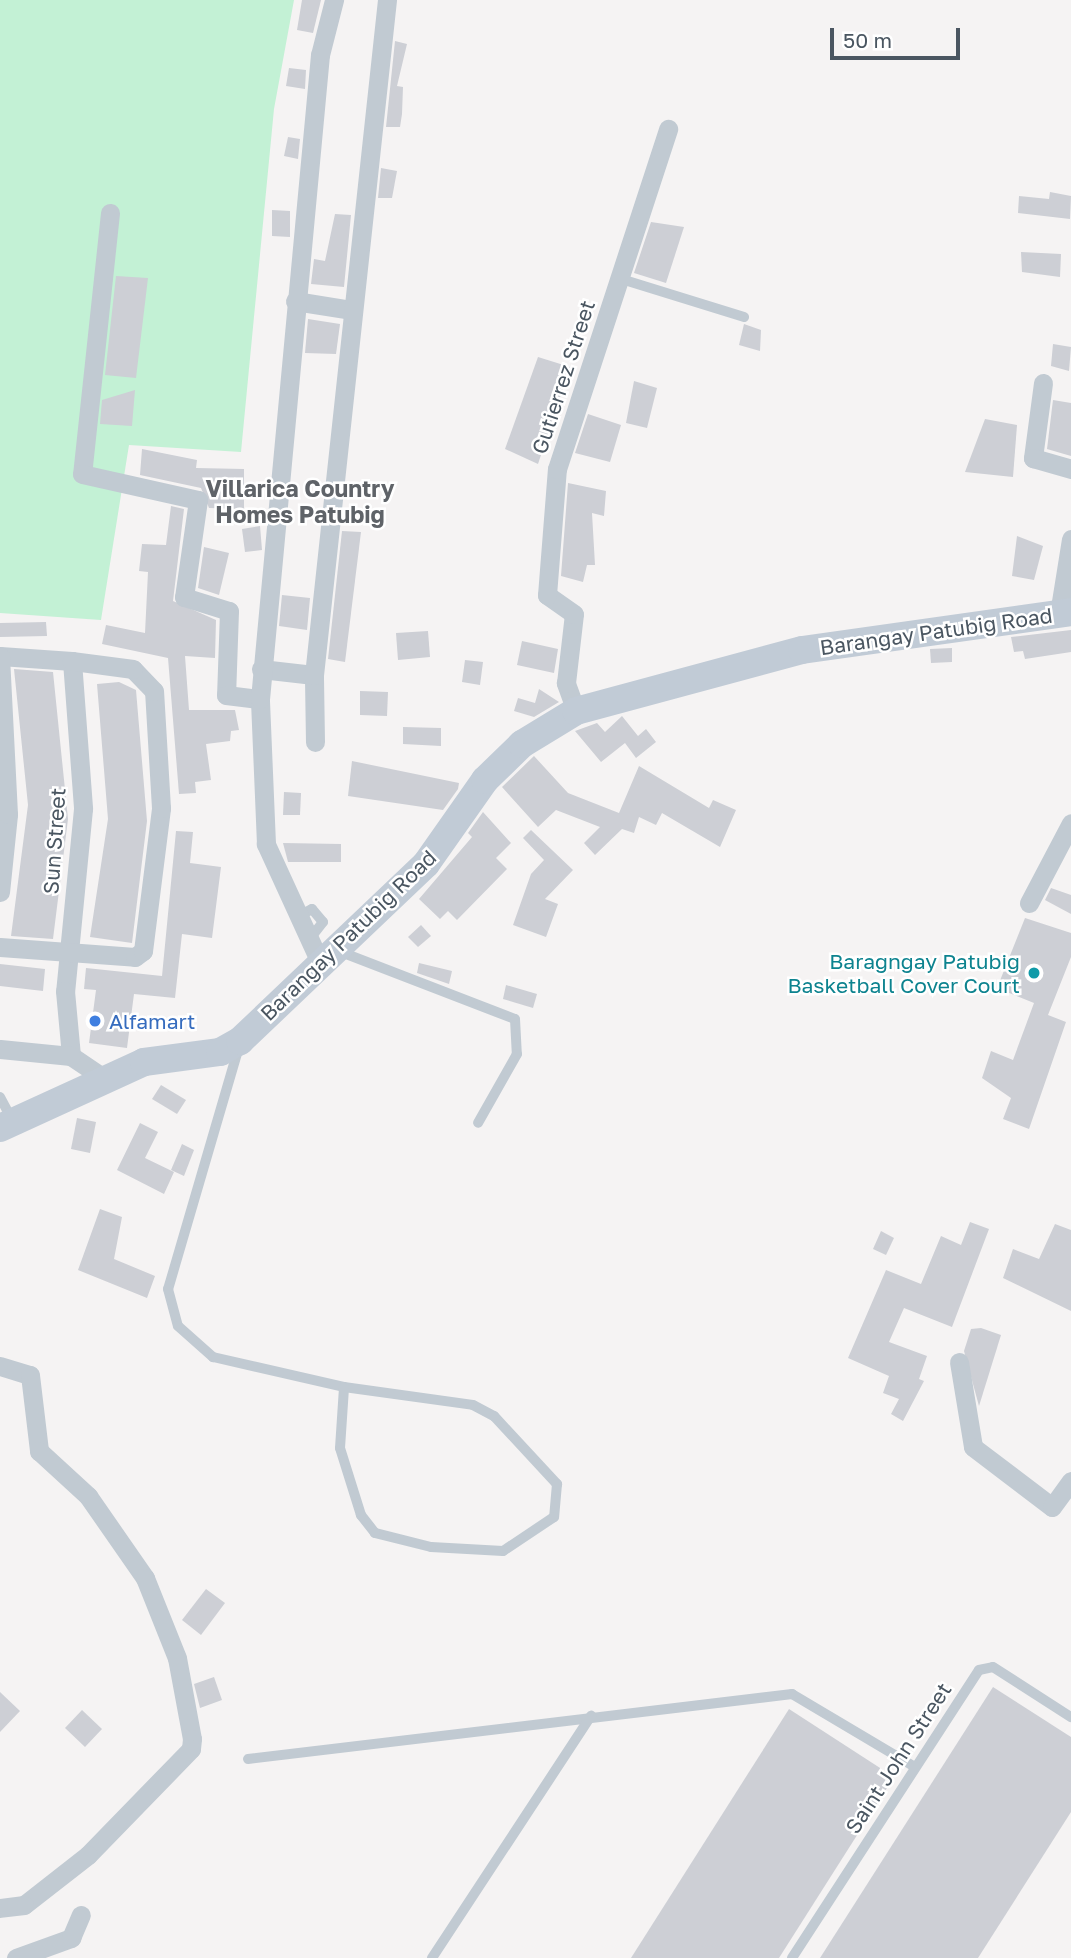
<!DOCTYPE html>
<style>
body{margin:0}
#map{position:relative;width:1071px;height:1958px;overflow:hidden;background:#f5f3f3;font-family:"Golos Text",sans-serif}
div>[style]{position:absolute}
[style*='--x']{left:calc(var(--x)*1px);top:calc(var(--y)*1px);width:calc(var(--w)*1px);rotate:calc(var(--a)*1deg)}
.green>*{inset:0;background:#c3f1d5}
.building>*{inset:0;background:#cdcfd5}
.service>*{height:10px;margin:-5px;padding:0 5px;transform-origin:5px;border-radius:5px;background:#c1cad2}
.minor>*{height:19px;margin:-9.5px;padding:0 9.5px;transform-origin:9.5px;border-radius:9.5px;background:#c1cad2}
.secondary>*{height:28px;margin:-14px;padding:0 14px;transform-origin:14px;border-radius:14px;background:#c1cbd6}
.dots>*{width:19px;height:19px;translate:-50% -50%;box-sizing:border-box;border:4px solid #fff;border-radius:50%}
span{translate:-50% -50%;white-space:nowrap;text-align:center;line-height:1.15;-webkit-text-stroke:5px #fff;paint-order:stroke}
.street-label{font-size:21px;color:#4a5661}
.culture-label{font-size:21px;color:#0d838f}
.right{translate:-100% -50%;text-align:right}
.shop-label{font-size:21px;color:#366cbe}
.left{translate:0 -50%;text-align:left}
.neighbourhood-label{font-size:23px;color:#5f6368;font-weight:700}
.scale{position:absolute;left:830px;top:28px;width:130px;height:32px;box-sizing:border-box;border:4px solid #4a5661;border-top:0;padding-left:9px;font-size:21px;line-height:24px;white-space:nowrap;color:#4a5661;-webkit-text-stroke:5px #fff;paint-order:stroke}
</style>
<div id="map">
<div class="green">
<div style="clip-path:polygon(0 0,294px 0,274px 109px,241px 452px,129px 445px,101px 620px,0 613px)"></div>
</div>
<div class="building">
<div style="clip-path:polygon(302px 0,321px 0,313px 33px,297px 30px)"></div>
<div style="clip-path:polygon(395px 41px,407px 44px,397px 86px,403px 87px,402px 114px,400px 127px,386px 127px)"></div>
<div style="clip-path:polygon(289px 68px,306px 70px,305px 89px,286px 86px)"></div>
<div style="clip-path:polygon(288px 137px,300px 139px,298px 159px,284px 156px)"></div>
<div style="clip-path:polygon(381px 168px,397px 171px,392px 198px,378px 198px)"></div>
<div style="clip-path:polygon(1050px 192px,1071px 196px,1070px 219px,1018px 213px,1019px 196px,1049px 199px)"></div>
<div style="clip-path:polygon(272px 210px,290px 211px,290px 237px,272px 236px)"></div>
<div style="clip-path:polygon(335px 214px,351px 215px,344px 287px,311px 284px,314px 259px,325px 261px)"></div>
<div style="clip-path:polygon(651px 222px,684px 227px,666px 283px,634px 273px)"></div>
<div style="clip-path:polygon(1021px 252px,1061px 254px,1060px 277px,1022px 272px)"></div>
<div style="clip-path:polygon(116px 276px,148px 278px,136px 378px,105px 375px)"></div>
<div style="clip-path:polygon(308px 319px,340px 324px,336px 354px,305px 353px)"></div>
<div style="clip-path:polygon(744px 324px,761px 330px,760px 351px,739px 345px)"></div>
<div style="clip-path:polygon(1053px 344px,1071px 347px,1069px 371px,1051px 366px)"></div>
<div style="clip-path:polygon(538px 357px,570px 367px,538px 464px,505px 449px)"></div>
<div style="clip-path:polygon(634px 381px,657px 388px,647px 428px,626px 423px)"></div>
<div style="clip-path:polygon(135px 390px,132px 426px,100px 424px,102px 400px)"></div>
<div style="clip-path:polygon(1053px 400px,1071px 403px,1071px 456px,1047px 449px)"></div>
<div style="clip-path:polygon(588px 414px,621px 425px,610px 462px,575px 453px)"></div>
<div style="clip-path:polygon(985px 419px,1017px 425px,1013px 477px,965px 472px)"></div>
<div style="clip-path:polygon(142px 449px,197px 460px,196px 468px,244px 469px,244px 509px,209px 508px,201px 488px,140px 475px)"></div>
<div style="clip-path:polygon(568px 483px,606px 491px,604px 516px,592px 513px,595px 565px,587px 565px,583px 582px,561px 576px)"></div>
<div style="clip-path:polygon(171px 506px,184px 509px,173px 601px,216px 620px,215px 658px,185px 656px,189px 710px,235px 710px,239px 730px,231px 731px,230px 741px,206px 744px,211px 780px,195px 782px,196px 793px,179px 794px,168px 658px,102px 644px,106px 625px,145px 633px,148px 572px,139px 571px,142px 544px,166px 545px)"></div>
<div style="clip-path:polygon(260px 526px,262px 550px,245px 552px,242px 529px)"></div>
<div style="clip-path:polygon(342px 531px,361px 532px,345px 662px,328px 659px)"></div>
<div style="clip-path:polygon(1017px 536px,1043px 546px,1034px 580px,1012px 576px)"></div>
<div style="clip-path:polygon(204px 547px,229px 553px,219px 595px,198px 588px)"></div>
<div style="clip-path:polygon(282px 595px,310px 598px,307px 630px,279px 626px)"></div>
<div style="clip-path:polygon(46px 622px,47px 636px,0 637px,0 623px)"></div>
<div style="clip-path:polygon(1071px 630px,1071px 652px,1025px 659px,1023px 651px,1014px 652px,1011px 637px)"></div>
<div style="clip-path:polygon(428px 631px,430px 657px,398px 660px,396px 633px)"></div>
<div style="clip-path:polygon(522px 641px,558px 649px,554px 673px,517px 665px)"></div>
<div style="clip-path:polygon(952px 648px,952px 662px,931px 663px,930px 649px)"></div>
<div style="clip-path:polygon(465px 660px,483px 662px,480px 685px,462px 682px)"></div>
<div style="clip-path:polygon(14px 669px,53px 672px,68px 819px,53px 939px,11px 936px,28px 805px)"></div>
<div style="clip-path:polygon(119px 682px,136px 690px,147px 821px,132px 943px,90px 937px,108px 819px,97px 684px)"></div>
<div style="clip-path:polygon(539px 689px,559px 702px,534px 717px,514px 711px,518px 698px,535px 703px)"></div>
<div style="clip-path:polygon(360px 691px,388px 692px,387px 716px,360px 715px)"></div>
<div style="clip-path:polygon(622px 716px,638px 736px,646px 729px,656px 742px,636px 758px,625px 743px,601px 762px,575px 731px,597px 723px,605px 732px)"></div>
<div style="clip-path:polygon(403px 727px,441px 728px,441px 746px,403px 744px)"></div>
<div style="clip-path:polygon(534px 756px,568px 793px,619px 813px,639px 766px,709px 808px,713px 800px,736px 810px,720px 847px,662px 813px,656px 825px,639px 817px,634px 833px,622px 829px,595px 855px,584px 843px,600px 827px,556px 810px,538px 827px,502px 787px)"></div>
<div style="clip-path:polygon(352px 761px,459px 783px,458px 789px,443px 810px,348px 796px)"></div>
<div style="clip-path:polygon(284px 792px,301px 793px,300px 815px,283px 815px)"></div>
<div style="clip-path:polygon(483px 812px,511px 843px,496px 858px,507px 869px,457px 920px,448px 911px,440px 919px,419px 899px,472px 837px,468px 833px)"></div>
<div style="clip-path:polygon(531px 830px,573px 870px,545px 899px,558px 904px,546px 937px,513px 925px,531px 874px,544px 860px,523px 838px)"></div>
<div style="clip-path:polygon(176px 831px,193px 832px,190px 863px,221px 867px,212px 938px,182px 934px,175px 998px,134px 994px,127px 1048px,89px 1043px,96px 990px,84px 989px,86px 968px,162px 976px)"></div>
<div style="clip-path:polygon(283px 843px,341px 844px,341px 862px,288px 862px)"></div>
<div style="clip-path:polygon(1051px 888px,1071px 895px,1071px 914px,1045px 900px)"></div>
<div style="clip-path:polygon(1025px 918px,1071px 933px,1071px 957px,1048px 1015px,1066px 1022px,1029px 1129px,1003px 1119px,1011px 1098px,982px 1078px,991px 1051px,1013px 1060px,1034px 1003px,997px 988px)"></div>
<div style="clip-path:polygon(421px 925px,431px 936px,418px 947px,408px 937px)"></div>
<div style="clip-path:polygon(419px 963px,452px 971px,449px 984px,417px 973px)"></div>
<div style="clip-path:polygon(0 964px,45px 969px,43px 991px,0 986px)"></div>
<div style="clip-path:polygon(506px 985px,537px 994px,533px 1008px,503px 999px)"></div>
<div style="clip-path:polygon(161px 1085px,186px 1100px,177px 1114px,152px 1099px)"></div>
<div style="clip-path:polygon(77px 1118px,96px 1122px,90px 1153px,71px 1149px)"></div>
<div style="clip-path:polygon(140px 1123px,158px 1132px,145px 1158px,174px 1172px,164px 1194px,117px 1170px)"></div>
<div style="clip-path:polygon(182px 1144px,194px 1150px,184px 1176px,171px 1170px)"></div>
<div style="clip-path:polygon(100px 1209px,122px 1217px,114px 1259px,155px 1276px,147px 1298px,78px 1270px)"></div>
<div style="clip-path:polygon(970px 1222px,989px 1229px,952px 1327px,904px 1308px,889px 1342px,927px 1356px,919px 1379px,924px 1381px,903px 1421px,891px 1414px,899px 1399px,883px 1393px,889px 1376px,848px 1358px,886px 1270px,921px 1284px,941px 1236px,961px 1245px)"></div>
<div style="clip-path:polygon(1055px 1224px,1071px 1230px,1071px 1311px,1003px 1278px,1013px 1249px,1039px 1259px)"></div>
<div style="clip-path:polygon(881px 1231px,894px 1238px,886px 1255px,873px 1249px)"></div>
<div style="clip-path:polygon(981px 1328px,1001px 1335px,979px 1406px,964px 1351px,971px 1329px)"></div>
<div style="clip-path:polygon(206px 1589px,225px 1603px,201px 1635px,182px 1620px)"></div>
<div style="clip-path:polygon(214px 1677px,222px 1700px,200px 1708px,194px 1684px)"></div>
<div style="clip-path:polygon(993px 1687px,1071px 1737px,1071px 1812px,978px 1958px,820px 1958px)"></div>
<div style="clip-path:polygon(0 1692px,20px 1711px,0 1732px)"></div>
<div style="clip-path:polygon(789px 1709px,894px 1777px,779px 1958px,631px 1958px)"></div>
<div style="clip-path:polygon(82px 1710px,102px 1729px,85px 1747px,65px 1728px)"></div>
</div>
<div class="service">
<div style="--x:618;--y:278;--w:132;--a:17.2"></div>
<div style="--x:297;--y:917;--w:17;--a:-28"></div>
<div style="--x:312;--y:909;--w:17;--a:50"></div>
<div style="--x:323;--y:922;--w:23;--a:128"></div>
<div style="--x:341;--y:952;--w:186;--a:21.1"></div>
<div style="--x:515;--y:1019;--w:35;--a:87"></div>
<div style="--x:517;--y:1054;--w:79;--a:119.5"></div>
<div style="--x:238;--y:1050;--w:249;--a:106.3"></div>
<div style="--x:168;--y:1289;--w:38;--a:75"></div>
<div style="--x:178;--y:1326;--w:47;--a:41.5"></div>
<div style="--x:213;--y:1357;--w:134;--a:12.9"></div>
<div style="--x:344;--y:1387;--w:130;--a:7.9"></div>
<div style="--x:473;--y:1405;--w:24;--a:28"></div>
<div style="--x:494;--y:1416;--w:93;--a:47.2"></div>
<div style="--x:557;--y:1484;--w:33;--a:95"></div>
<div style="--x:554;--y:1517;--w:61;--a:146.3"></div>
<div style="--x:503;--y:1551;--w:72;--a:-176.8"></div>
<div style="--x:431;--y:1547;--w:58;--a:-166"></div>
<div style="--x:375;--y:1533;--w:23;--a:-128"></div>
<div style="--x:361;--y:1515;--w:70;--a:-107.4"></div>
<div style="--x:340;--y:1448;--w:61;--a:-86.2"></div>
<div style="--x:0;--y:1097;--w:27;--a:62"></div>
<div style="--x:248;--y:1759;--w:548;--a:-6.81"></div>
<div style="--x:792;--y:1694;--w:143;--a:30.7"></div>
<div style="--x:432;--y:1958;--w:290;--a:-56.7"></div>
<div style="--x:792;--y:1958;--w:343;--a:-57"></div>
<div style="--x:979;--y:1670;--w:14;--a:-12"></div>
<div style="--x:993;--y:1667;--w:93;--a:32.7"></div>
</div>
<div class="minor">
<div style="--x:110;--y:213;--w:262;--a:96.1"></div>
<div style="--x:82;--y:474;--w:119;--a:12.6"></div>
<div style="--x:198;--y:500;--w:98;--a:98.2"></div>
<div style="--x:184;--y:597;--w:47;--a:17.3"></div>
<div style="--x:229;--y:611;--w:84;--a:92"></div>
<div style="--x:226;--y:695;--w:34;--a:7"></div>
<div style="--x:295;--y:301;--w:58;--a:9"></div>
<div style="--x:1043;--y:383;--w:76;--a:97.6"></div>
<div style="--x:1033;--y:458;--w:40;--a:16"></div>
<div style="--x:1059;--y:614;--w:76;--a:-80.9"></div>
<div style="--x:0;--y:656;--w:72;--a:4"></div>
<div style="--x:72;--y:661;--w:148;--a:85.7"></div>
<div style="--x:83;--y:809;--w:183;--a:95.6"></div>
<div style="--x:65;--y:991;--w:65;--a:84.7"></div>
<div style="--x:71;--y:1056;--w:40;--a:34"></div>
<div style="--x:261;--y:669;--w:53;--a:6.5"></div>
<div style="--x:576;--y:711;--w:30;--a:-110"></div>
<div style="--x:566;--y:683;--w:69;--a:-83.4"></div>
<div style="--x:574;--y:614;--w:33;--a:-145"></div>
<div style="--x:547;--y:595;--w:126;--a:-85.5"></div>
<div style="--x:557;--y:469;--w:358;--a:-71.9"></div>
<div style="--x:315;--y:742;--w:67;--a:-90.9"></div>
<div style="--x:314;--y:675;--w:679;--a:-83.83"></div>
<div style="--x:0;--y:892;--w:78;--a:-84.1"></div>
<div style="--x:8;--y:814;--w:158;--a:-92.9"></div>
<div style="--x:1029;--y:903;--w:90;--a:-62.3"></div>
<div style="--x:0;--y:947;--w:135;--a:4.2"></div>
<div style="--x:135;--y:957;--w:10;--a:-37"></div>
<div style="--x:143;--y:951;--w:144;--a:-82.8"></div>
<div style="--x:161;--y:808;--w:117;--a:-93.4"></div>
<div style="--x:154;--y:691;--w:30;--a:-134"></div>
<div style="--x:133;--y:669;--w:62;--a:-172.5"></div>
<div style="--x:319;--y:960;--w:128;--a:-114.6"></div>
<div style="--x:266;--y:844;--w:145;--a:-92.4"></div>
<div style="--x:260;--y:699;--w:647;--a:-84.68"></div>
<div style="--x:320;--y:55;--w:57;--a:-75.7"></div>
<div style="--x:0;--y:1049;--w:71;--a:5.6"></div>
<div style="--x:959;--y:1362;--w:86;--a:80.6"></div>
<div style="--x:973;--y:1447;--w:99;--a:37.2"></div>
<div style="--x:1052;--y:1507;--w:32;--a:-54"></div>
<div style="--x:0;--y:1366;--w:31;--a:17"></div>
<div style="--x:30;--y:1375;--w:77;--a:83.2"></div>
<div style="--x:39;--y:1451;--w:67;--a:42.6"></div>
<div style="--x:88;--y:1496;--w:100;--a:55.2"></div>
<div style="--x:145;--y:1578;--w:86;--a:68.2"></div>
<div style="--x:177;--y:1658;--w:82;--a:79.5"></div>
<div style="--x:192;--y:1739;--w:10;--a:96"></div>
<div style="--x:191;--y:1749;--w:148;--a:134.2"></div>
<div style="--x:88;--y:1855;--w:81;--a:142"></div>
<div style="--x:24;--y:1905;--w:24;--a:173"></div>
<div style="--x:16;--y:1958;--w:59;--a:-20"></div>
<div style="--x:71;--y:1938;--w:25;--a:-67"></div>
</div>
<div class="secondary">
<div style="--x:0;--y:1128;--w:158;--a:-24.6"></div>
<div style="--x:144;--y:1062;--w:77;--a:-7.5"></div>
<div style="--x:220;--y:1052;--w:23;--a:-29"></div>
<div style="--x:240;--y:1041;--w:257;--a:-43.6"></div>
<div style="--x:426;--y:864;--w:103;--a:-54.9"></div>
<div style="--x:485;--y:780;--w:52;--a:-44.2"></div>
<div style="--x:522;--y:744;--w:63;--a:-31.4"></div>
<div style="--x:576;--y:711;--w:234;--a:-15.1"></div>
<div style="--x:802;--y:650;--w:272;--a:-8"></div>
</div>
<div class="dots">
<div style="left:1034px;top:973px;background:#0f9aa8"></div>
<div style="left:95px;top:1021px;background:#3f7fe0"></div>
</div>
<div class="street-label">
<span style="left:563px;top:377px;rotate:-72deg">Gutierrez Street</span>
<span style="left:936px;top:631px;rotate:-8deg">Barangay Patubig Road</span>
<span style="left:54px;top:841px;rotate:-86deg">Sun Street</span>
<span style="left:348px;top:935px;rotate:-44deg">Barangay Patubig Road</span>
<span style="left:898px;top:1758px;rotate:-57deg">Saint John Street</span>
</div>
<div class="culture-label">
<span class="right" style="left:1020px;top:973px">Baragngay Patubig<br>Basketball Cover Court</span>
</div>
<div class="shop-label">
<span class="left" style="left:109px;top:1021px">Alfamart</span>
</div>
<div class="neighbourhood-label">
<span style="left:300px;top:501px">Villarica Country<br>Homes Patubig</span>
</div>
<div class="scale">50 m</div>
</div>
